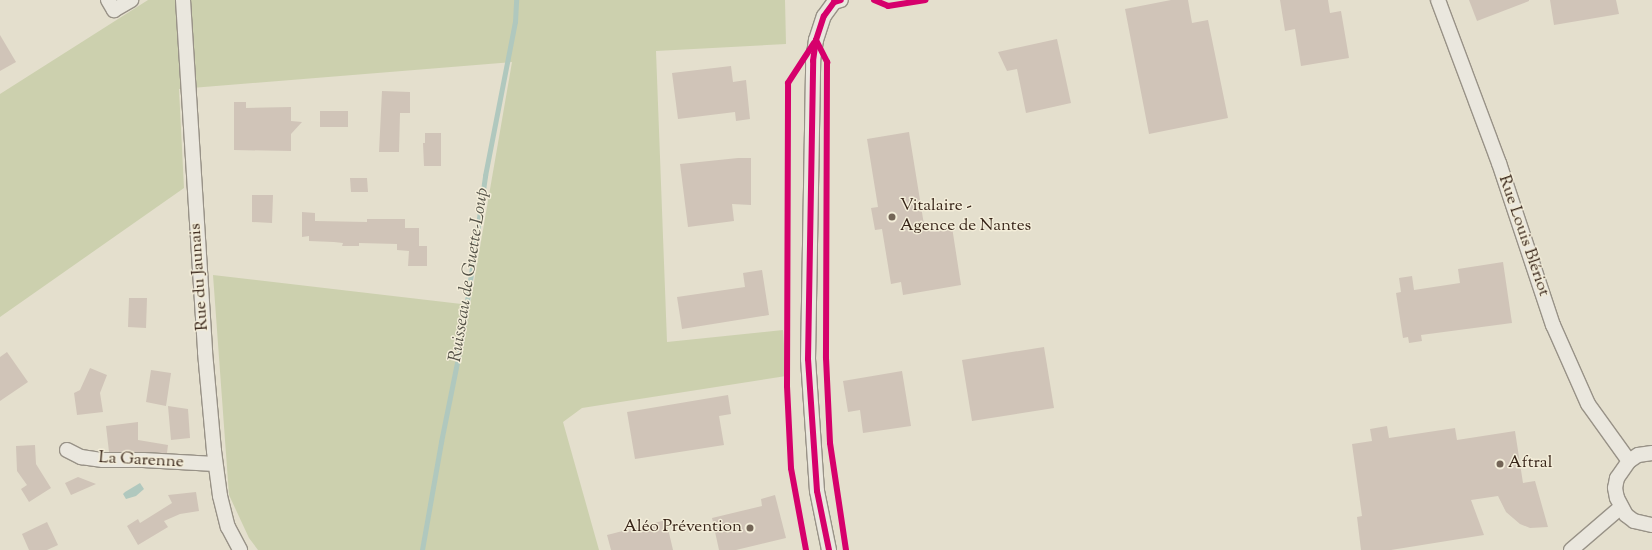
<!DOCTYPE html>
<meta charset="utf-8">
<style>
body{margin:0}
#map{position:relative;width:1652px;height:550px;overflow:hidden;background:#e4dfcd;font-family:"Sorts Mill Goudy",serif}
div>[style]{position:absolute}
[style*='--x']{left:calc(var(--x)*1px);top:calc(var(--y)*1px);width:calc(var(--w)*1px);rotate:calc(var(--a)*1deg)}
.green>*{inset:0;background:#ccd0ae}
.water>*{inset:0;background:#b0c8be}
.stream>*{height:4.5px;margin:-2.25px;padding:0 2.25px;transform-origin:2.25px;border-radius:2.25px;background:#b0c8be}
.building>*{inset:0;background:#d0c4b8}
.roads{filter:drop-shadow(1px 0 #989287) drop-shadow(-1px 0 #989287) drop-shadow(0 1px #989287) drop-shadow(0 -1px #989287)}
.street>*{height:14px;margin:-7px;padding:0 7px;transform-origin:7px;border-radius:7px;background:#eae7de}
.cycleway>*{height:6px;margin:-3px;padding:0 3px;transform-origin:3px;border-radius:3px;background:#d6006c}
.dots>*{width:11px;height:11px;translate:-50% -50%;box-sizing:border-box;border:2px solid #f3edd9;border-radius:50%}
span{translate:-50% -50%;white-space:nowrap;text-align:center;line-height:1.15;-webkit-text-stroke:3px #f3edd9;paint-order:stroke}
.poi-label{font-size:17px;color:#362317}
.left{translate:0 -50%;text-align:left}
.right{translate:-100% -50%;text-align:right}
.street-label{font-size:17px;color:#362317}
.water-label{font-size:18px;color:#545247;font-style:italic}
</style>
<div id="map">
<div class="green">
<div style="clip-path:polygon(148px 0,785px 0,786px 44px,656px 51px,667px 342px,783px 330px,786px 376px,582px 408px,563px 422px,599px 550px,258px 550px,249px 538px,229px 495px,213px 275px,470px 305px,512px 62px,179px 89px,184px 188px,0 317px,0 94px)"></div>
</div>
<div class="water">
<div style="clip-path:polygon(140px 483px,144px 489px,136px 496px,126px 499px,123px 494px,125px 492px)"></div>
</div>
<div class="stream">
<div style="--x:422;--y:550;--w:110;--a:-80"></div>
<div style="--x:441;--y:442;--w:101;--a:-78.6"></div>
<div style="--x:461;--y:343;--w:169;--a:-81.8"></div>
<div style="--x:485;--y:176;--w:157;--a:-79"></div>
<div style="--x:515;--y:22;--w:22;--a:-87"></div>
</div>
<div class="building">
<div style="clip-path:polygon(1171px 0,1188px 0,1192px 23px,1208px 20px,1228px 118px,1149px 134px,1125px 9px)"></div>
<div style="clip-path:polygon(1280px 0,1328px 0,1330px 13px,1341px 11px,1349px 58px,1301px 66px,1295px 29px,1285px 31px)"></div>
<div style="clip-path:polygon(1469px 0,1529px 0,1529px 1px,1477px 21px)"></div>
<div style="clip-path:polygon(1550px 0,1616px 0,1619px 14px,1554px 25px)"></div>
<div style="clip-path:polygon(0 35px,16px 62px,0 71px)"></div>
<div style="clip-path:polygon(1057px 39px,1071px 103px,1026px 113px,1017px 69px,1007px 71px,998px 52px)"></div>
<div style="clip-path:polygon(731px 66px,733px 82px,746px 80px,750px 119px,736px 121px,735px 112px,678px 119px,672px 73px)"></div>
<div style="clip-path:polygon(382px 91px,410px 92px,410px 113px,400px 113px,399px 152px,379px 152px)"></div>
<div style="clip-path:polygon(234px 102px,246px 102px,246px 108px,291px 107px,291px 121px,302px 122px,291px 134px,291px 151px,234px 150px)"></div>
<div style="clip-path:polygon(320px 111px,348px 111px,348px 127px,320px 127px)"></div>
<div style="clip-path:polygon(909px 132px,925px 231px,952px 227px,961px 285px,903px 295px,901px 282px,891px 284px,882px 229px,875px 230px,871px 208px,878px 207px,867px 139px)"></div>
<div style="clip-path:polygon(425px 133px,441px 133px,441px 166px,424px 166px,423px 143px,425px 143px)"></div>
<div style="clip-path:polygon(738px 158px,751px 158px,751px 205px,732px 204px,734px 221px,688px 227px,680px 164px)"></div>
<div style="clip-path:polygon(350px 178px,367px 178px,368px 192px,351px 192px)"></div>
<div style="clip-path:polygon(252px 195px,273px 195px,272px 223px,252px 222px)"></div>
<div style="clip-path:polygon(302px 212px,315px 213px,315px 221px,367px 222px,367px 219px,405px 219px,405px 228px,419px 228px,419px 246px,427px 246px,427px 266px,408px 266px,409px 251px,397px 250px,397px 244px,359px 243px,359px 246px,342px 246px,343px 243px,334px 242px,309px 241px,309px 236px,302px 237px)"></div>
<div style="clip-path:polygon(1503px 262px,1512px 323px,1421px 335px,1422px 341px,1409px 343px,1408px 337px,1403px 338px,1396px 293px,1401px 292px,1399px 278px,1412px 276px,1414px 290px,1460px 283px,1458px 269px)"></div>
<div style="clip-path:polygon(762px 270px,769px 315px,682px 329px,677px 297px,745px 287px,743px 273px)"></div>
<div style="clip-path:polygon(129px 298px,147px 298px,146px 328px,128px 327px)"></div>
<div style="clip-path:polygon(1044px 347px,1054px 408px,972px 421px,962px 360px)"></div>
<div style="clip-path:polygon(7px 352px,28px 382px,0 401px,0 357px)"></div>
<div style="clip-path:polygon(90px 368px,107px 375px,100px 393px,103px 412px,77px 415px,74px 393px,80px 390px)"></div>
<div style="clip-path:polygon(151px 370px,171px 373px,166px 406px,146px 402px)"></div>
<div style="clip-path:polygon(902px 371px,911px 426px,863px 433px,860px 410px,848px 412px,843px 381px)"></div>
<div style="clip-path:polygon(728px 395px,731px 414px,719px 416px,724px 445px,635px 459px,627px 412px)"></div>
<div style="clip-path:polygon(168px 406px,188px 409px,190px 438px,171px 440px)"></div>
<div style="clip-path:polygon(138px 422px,138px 440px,168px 445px,167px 453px,109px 452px,106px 426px)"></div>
<div style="clip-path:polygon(1387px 426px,1389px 438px,1455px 428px,1457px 440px,1515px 431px,1523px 483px,1535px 481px,1548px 527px,1530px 528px,1520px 524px,1506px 512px,1498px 496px,1471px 500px,1484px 535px,1391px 550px,1361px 550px,1357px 517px,1362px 516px,1352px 444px,1372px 441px,1370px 429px)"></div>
<div style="clip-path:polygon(35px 445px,36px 464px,51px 488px,29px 502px,21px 489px,27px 485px,17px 471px,16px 446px)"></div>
<div style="clip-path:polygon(78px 477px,96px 484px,71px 495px,65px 483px)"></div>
<div style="clip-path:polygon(196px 492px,199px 511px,180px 514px,164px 521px,168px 527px,138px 545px,127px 526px,138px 519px,140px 523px,172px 503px,168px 495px)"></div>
<div style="clip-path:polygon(775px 495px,786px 538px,736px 550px,719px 550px,712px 518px,762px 506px,761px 499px)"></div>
<div style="clip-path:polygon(666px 520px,673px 550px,611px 550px,607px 535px)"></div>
<div style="clip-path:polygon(47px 522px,58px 545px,47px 550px,29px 550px,22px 534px)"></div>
</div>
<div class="roads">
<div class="street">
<div style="--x:108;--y:0;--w:12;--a:59"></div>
<div style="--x:114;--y:10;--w:20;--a:-30"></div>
<div style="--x:183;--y:0;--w:353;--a:86.4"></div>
<div style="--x:205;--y:352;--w:99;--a:84.8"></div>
<div style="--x:214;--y:451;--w:45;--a:82.4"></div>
<div style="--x:220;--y:496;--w:32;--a:76"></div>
<div style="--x:228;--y:527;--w:26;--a:62"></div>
<div style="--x:1438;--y:0;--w:174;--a:69.5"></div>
<div style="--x:1499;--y:163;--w:171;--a:71.6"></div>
<div style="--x:1553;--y:325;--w:86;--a:66.1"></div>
<div style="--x:1588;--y:404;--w:70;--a:54.3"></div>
<div style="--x:67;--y:450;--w:16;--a:27"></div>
<div style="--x:81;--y:457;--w:22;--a:8"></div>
<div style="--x:103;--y:460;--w:40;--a:0"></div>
<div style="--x:143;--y:460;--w:72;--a:3.2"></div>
<div style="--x:1652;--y:453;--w:14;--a:172"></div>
<div style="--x:1638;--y:455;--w:11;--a:146"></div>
<div style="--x:1629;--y:461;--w:21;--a:125"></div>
<div style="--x:1617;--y:478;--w:10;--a:101"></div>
<div style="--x:1615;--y:488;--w:10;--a:79"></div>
<div style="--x:1617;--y:498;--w:19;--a:62"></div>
<div style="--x:1626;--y:515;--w:10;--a:37"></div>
<div style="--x:1634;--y:521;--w:18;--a:13"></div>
<div style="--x:829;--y:550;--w:60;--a:-101.5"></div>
<div style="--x:817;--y:491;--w:132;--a:-93.9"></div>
<div style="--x:808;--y:359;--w:298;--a:-89"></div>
<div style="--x:813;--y:61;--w:21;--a:-82"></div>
<div style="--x:816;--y:40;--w:25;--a:-72"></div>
<div style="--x:824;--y:16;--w:17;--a:-54"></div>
<div style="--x:834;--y:2;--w:7;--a:-16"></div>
<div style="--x:1571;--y:550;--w:66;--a:-40.7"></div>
</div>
</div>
<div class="cycleway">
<div style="--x:874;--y:0;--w:15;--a:23"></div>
<div style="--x:888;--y:6;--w:38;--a:-9"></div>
<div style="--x:816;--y:40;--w:25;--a:63"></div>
<div style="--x:827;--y:62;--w:296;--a:90.2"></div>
<div style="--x:826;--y:358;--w:85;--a:87.3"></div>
<div style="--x:830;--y:443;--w:108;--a:81.5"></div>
<div style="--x:806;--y:550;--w:83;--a:-100.4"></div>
<div style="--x:791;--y:468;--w:82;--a:-92.8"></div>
<div style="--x:787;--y:386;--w:303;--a:-89.8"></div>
<div style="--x:788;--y:83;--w:48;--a:-57"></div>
<div style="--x:829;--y:550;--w:60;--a:-101.5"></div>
<div style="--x:817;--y:491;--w:132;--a:-93.9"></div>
<div style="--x:808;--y:359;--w:298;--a:-89"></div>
<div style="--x:813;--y:61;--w:21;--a:-82"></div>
<div style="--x:816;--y:40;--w:25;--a:-72"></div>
<div style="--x:824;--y:16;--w:17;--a:-54"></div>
<div style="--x:834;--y:2;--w:7;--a:-16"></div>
</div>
<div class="dots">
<div style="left:892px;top:217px;background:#736557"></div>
<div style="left:1500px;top:464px;background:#736557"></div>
<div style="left:750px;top:528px;background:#736557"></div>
</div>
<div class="poi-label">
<span class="left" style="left:900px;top:217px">Vitalaire -<br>Agence de Nantes</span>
<span class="left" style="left:1508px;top:464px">Aftral</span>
<span class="right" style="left:742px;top:528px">Aléo Prévention</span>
</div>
<div class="street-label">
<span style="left:1523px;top:236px;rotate:71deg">Rue Louis Blériot</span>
<span style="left:200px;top:277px;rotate:-94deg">Rue du Jaunais</span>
<span style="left:141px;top:461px;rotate:3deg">La Garenne</span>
</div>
<div class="water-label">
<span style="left:470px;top:275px;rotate:-81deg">Ruisseau de Guette-Loup</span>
</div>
</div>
